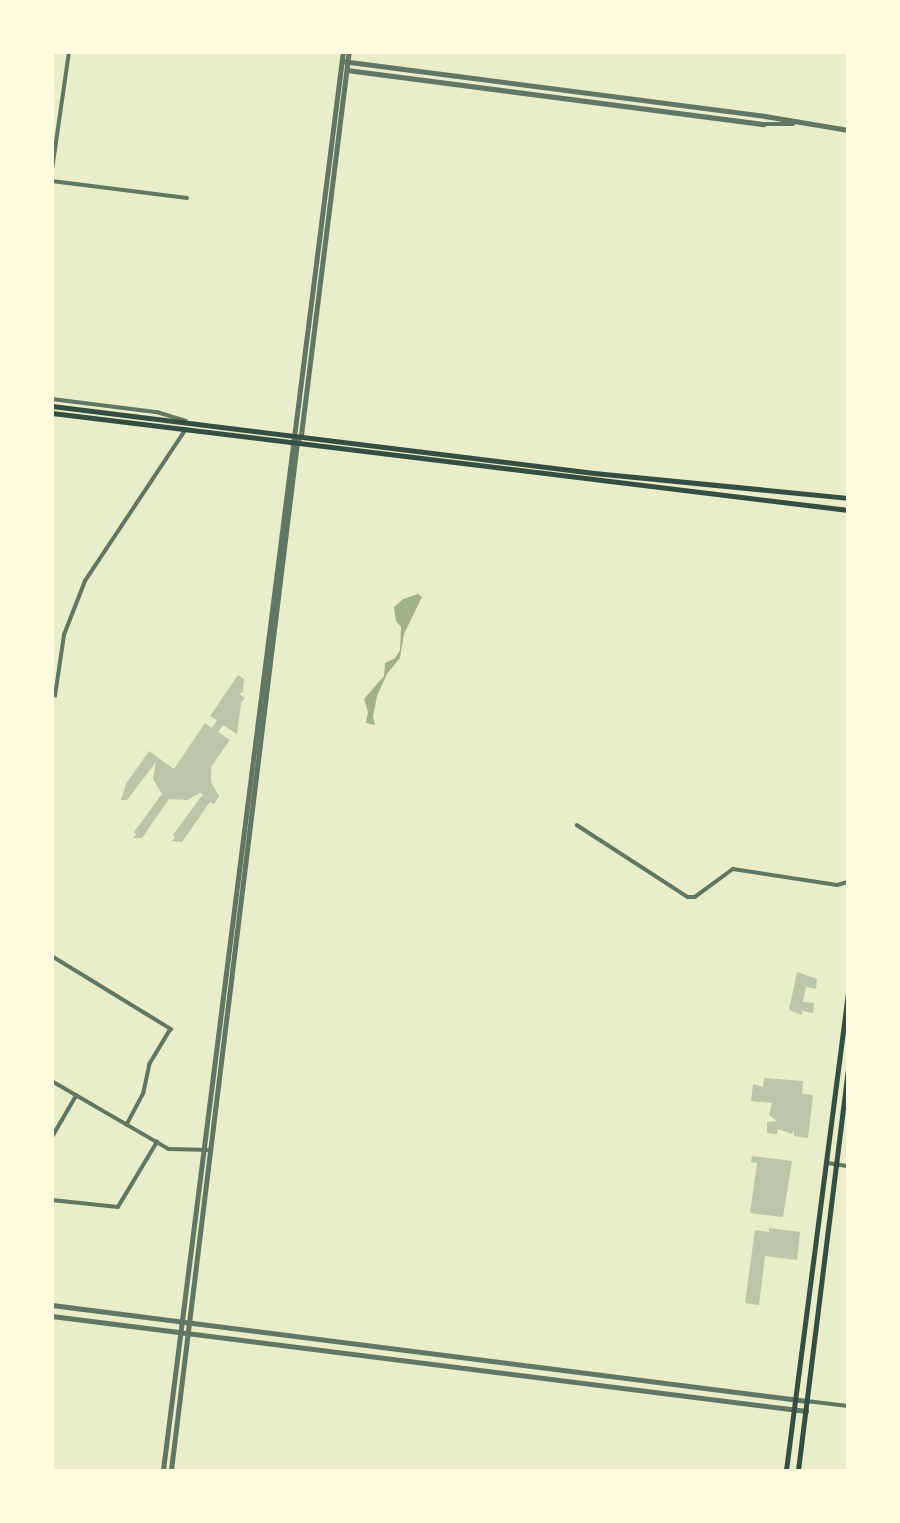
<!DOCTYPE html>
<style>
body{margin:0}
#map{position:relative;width:900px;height:1523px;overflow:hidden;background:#e9edc9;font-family:Mulish,sans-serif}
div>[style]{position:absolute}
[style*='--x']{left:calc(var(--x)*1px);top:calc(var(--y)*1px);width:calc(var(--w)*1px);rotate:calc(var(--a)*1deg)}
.water>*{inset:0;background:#a3b18a}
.building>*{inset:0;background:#bcc5a7}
.minor>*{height:3.5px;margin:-1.75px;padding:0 1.75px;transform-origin:1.75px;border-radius:1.75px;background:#617663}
.tertiary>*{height:4.5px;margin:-2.25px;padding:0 2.25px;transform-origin:2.25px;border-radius:2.25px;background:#617663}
.secondary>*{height:5px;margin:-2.5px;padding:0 2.5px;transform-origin:2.5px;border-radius:2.5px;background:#344e41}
.primary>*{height:5px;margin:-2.5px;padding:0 2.5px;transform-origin:2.5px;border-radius:2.5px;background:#344e41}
span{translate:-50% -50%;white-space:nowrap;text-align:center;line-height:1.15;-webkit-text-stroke:5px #fefae0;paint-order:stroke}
.frame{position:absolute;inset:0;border:54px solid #fefae0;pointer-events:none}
</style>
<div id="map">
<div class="water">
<div style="clip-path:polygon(418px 594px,422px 597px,404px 634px,400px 658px,387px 674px,377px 696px,373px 717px,375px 725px,366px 723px,368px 712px,364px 699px,384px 676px,385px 663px,395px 658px,400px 650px,401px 627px,396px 621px,394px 607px,403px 599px)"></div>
</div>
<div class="building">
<div style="clip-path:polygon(238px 675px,244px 679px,243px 692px,239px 694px,245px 698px,241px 703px,237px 734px,223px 725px,218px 732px,230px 740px,211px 767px,211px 782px,219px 796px,214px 804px,210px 802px,182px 842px,172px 841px,175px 837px,173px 835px,203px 794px,200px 793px,187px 800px,169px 799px,142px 838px,133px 838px,136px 834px,134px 832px,162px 794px,153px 779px,156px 762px,127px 800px,121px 800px,126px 784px,149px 751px,174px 769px,205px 723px,212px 728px,217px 720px,210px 716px)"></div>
<div style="clip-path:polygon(797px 972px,817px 979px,816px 989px,806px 987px,803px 1002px,814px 1003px,813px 1013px,802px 1011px,802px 1015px,789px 1010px)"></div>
<div style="clip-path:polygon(764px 1078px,803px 1081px,802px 1094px,813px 1095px,808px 1138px,794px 1136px,794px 1130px,792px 1134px,778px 1129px,777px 1134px,767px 1133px,767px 1122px,777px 1121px,769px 1115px,772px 1103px,751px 1101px,753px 1084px,763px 1087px)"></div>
<div style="clip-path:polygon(752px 1156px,792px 1161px,783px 1217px,750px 1213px,757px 1163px,751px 1162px)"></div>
<div style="clip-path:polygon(769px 1228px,800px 1232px,797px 1260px,765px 1256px,759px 1305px,745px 1303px,755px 1230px,769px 1232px)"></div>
</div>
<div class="minor">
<div style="--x:52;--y:170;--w:119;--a:-81.8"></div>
<div style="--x:52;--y:181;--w:136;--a:7.2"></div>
<div style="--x:52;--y:399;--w:106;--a:7.1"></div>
<div style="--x:157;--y:412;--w:30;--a:17"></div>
<div style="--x:55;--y:696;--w:62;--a:-81.6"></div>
<div style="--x:64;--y:635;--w:58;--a:-68.7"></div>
<div style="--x:85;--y:581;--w:182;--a:-56.4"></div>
<div style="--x:577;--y:825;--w:132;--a:33"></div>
<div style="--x:688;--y:897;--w:7;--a:0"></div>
<div style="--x:695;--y:897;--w:47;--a:-36.4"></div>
<div style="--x:733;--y:869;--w:105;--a:8.7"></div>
<div style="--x:837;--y:885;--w:11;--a:-15"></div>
<div style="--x:52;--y:956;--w:140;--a:31.5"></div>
<div style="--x:171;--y:1029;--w:41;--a:121"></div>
<div style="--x:150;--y:1064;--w:30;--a:102"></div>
<div style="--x:144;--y:1093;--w:36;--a:118"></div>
<div style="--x:52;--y:1081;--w:135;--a:30.2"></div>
<div style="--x:169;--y:1149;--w:41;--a:1.4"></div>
<div style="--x:52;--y:1137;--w:48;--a:-59.7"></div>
<div style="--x:828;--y:1163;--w:20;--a:9"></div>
<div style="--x:52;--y:1200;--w:66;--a:6.1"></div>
<div style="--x:118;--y:1207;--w:76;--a:-59"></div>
<div style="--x:807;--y:1401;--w:41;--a:7"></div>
</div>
<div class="tertiary">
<div style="--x:342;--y:61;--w:427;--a:7.4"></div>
<div style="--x:765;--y:116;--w:84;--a:9.6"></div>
<div style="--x:347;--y:70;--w:420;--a:7.4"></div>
<div style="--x:764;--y:124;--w:29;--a:0"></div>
<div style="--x:52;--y:1305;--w:761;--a:7.25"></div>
<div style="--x:52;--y:1316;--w:760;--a:7.18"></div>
<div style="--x:163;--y:1470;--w:1429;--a:-82.77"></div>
<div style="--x:171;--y:1470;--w:1036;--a:-83.01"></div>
<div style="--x:297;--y:442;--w:8;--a:-60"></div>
<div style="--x:301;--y:435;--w:386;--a:-82.9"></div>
</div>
<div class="secondary">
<div style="--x:52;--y:406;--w:546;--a:7.05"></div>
<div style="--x:594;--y:473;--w:255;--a:5.6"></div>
<div style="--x:52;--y:413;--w:802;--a:6.95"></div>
</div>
<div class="primary">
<div style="--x:786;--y:1470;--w:481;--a:-82.6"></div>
<div style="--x:798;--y:1470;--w:406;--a:-82.9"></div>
</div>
<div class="frame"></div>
</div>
